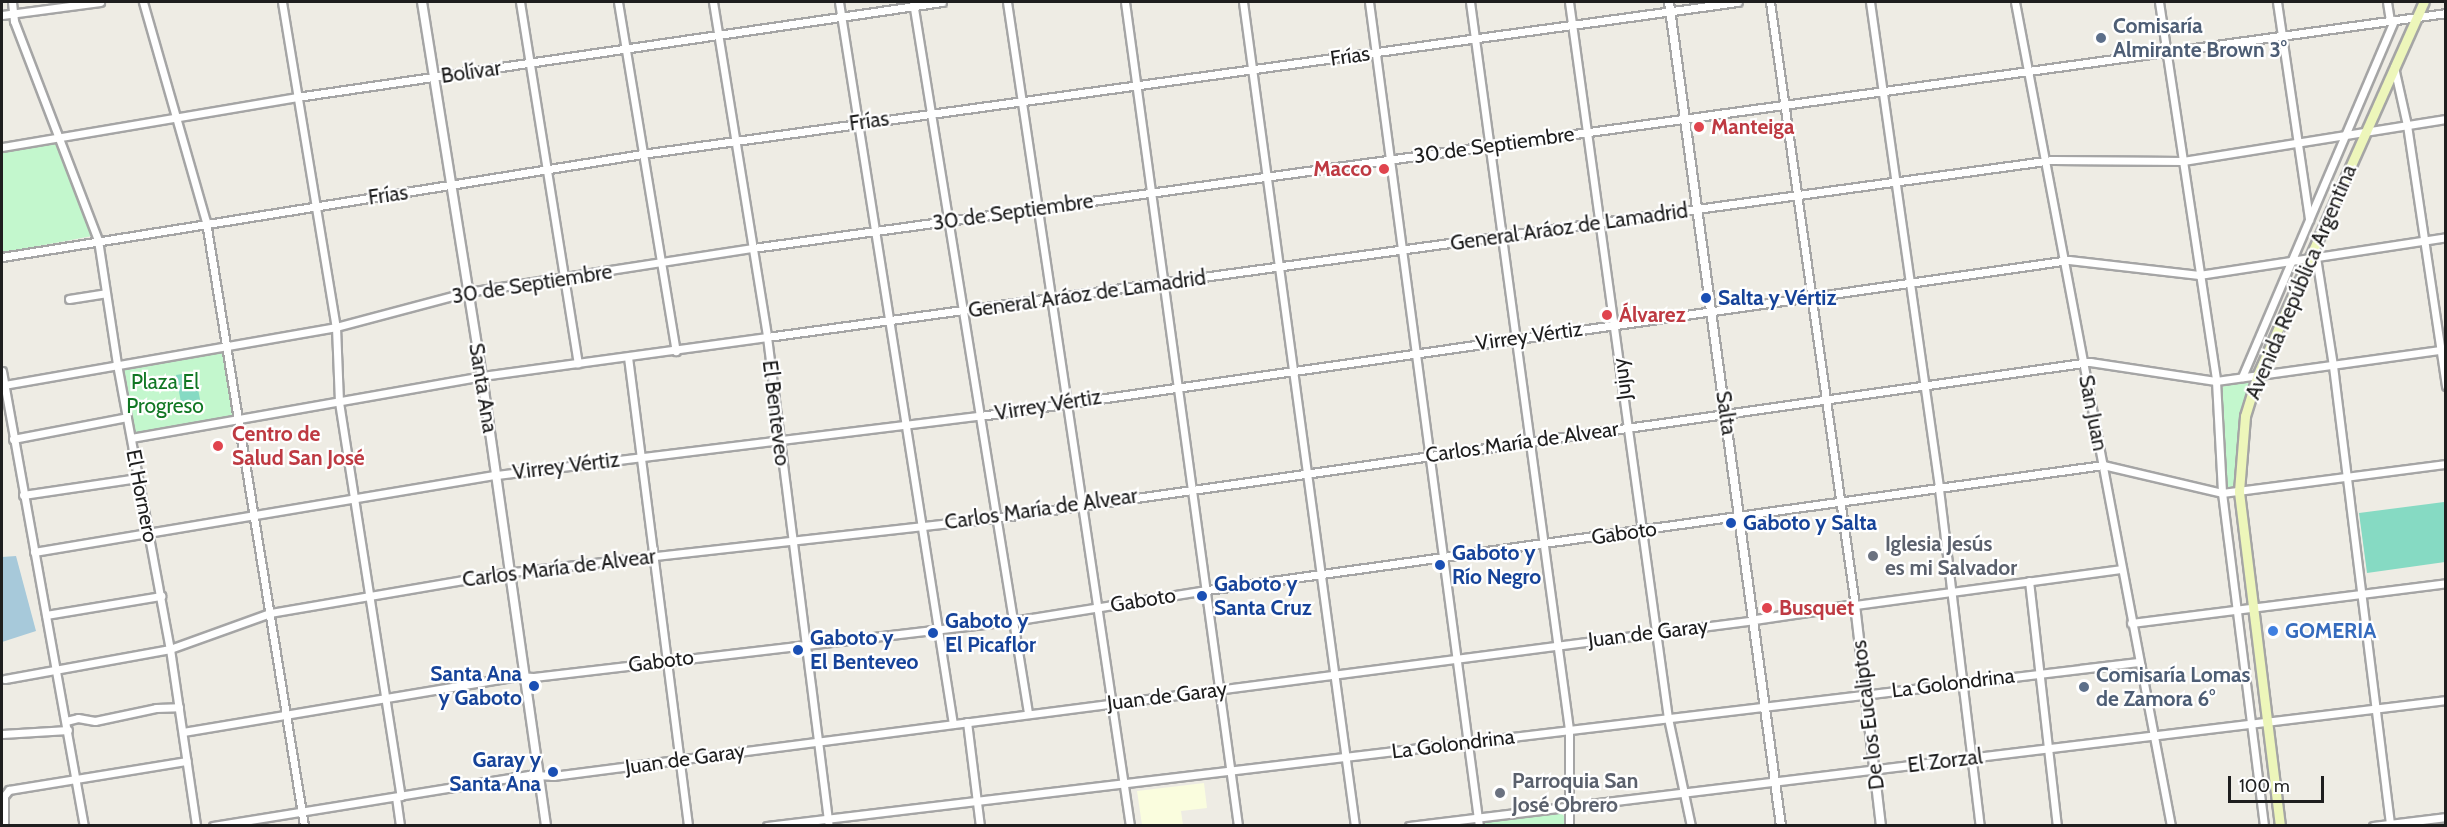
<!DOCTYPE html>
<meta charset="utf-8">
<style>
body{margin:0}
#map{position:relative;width:2447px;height:827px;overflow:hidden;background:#eeece4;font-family:Cabin,sans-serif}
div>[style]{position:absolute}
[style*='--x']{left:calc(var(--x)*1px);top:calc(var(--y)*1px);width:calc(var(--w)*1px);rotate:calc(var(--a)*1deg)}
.education>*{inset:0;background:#fafdde}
.park>*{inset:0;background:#c3f7cd}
.pitch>*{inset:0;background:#86dac3}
.water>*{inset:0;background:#a7c9da}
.roads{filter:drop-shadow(2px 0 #a5a5a5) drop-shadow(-2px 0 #a5a5a5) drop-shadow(0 2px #a5a5a5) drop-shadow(0 -2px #a5a5a5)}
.minor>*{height:7px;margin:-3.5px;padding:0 3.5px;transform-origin:3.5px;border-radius:3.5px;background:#fff}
.tertiary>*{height:8px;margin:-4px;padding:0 4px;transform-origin:4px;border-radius:4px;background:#fff}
.secondary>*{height:9px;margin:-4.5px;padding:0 4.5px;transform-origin:4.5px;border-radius:4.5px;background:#edf6ba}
.dots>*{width:16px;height:16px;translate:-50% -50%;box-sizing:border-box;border:3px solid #fff;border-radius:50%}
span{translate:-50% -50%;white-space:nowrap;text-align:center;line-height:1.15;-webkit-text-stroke:4.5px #fff;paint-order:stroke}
.service-label{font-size:21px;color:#4e5e75;font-weight:700}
.left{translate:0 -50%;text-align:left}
.street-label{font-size:21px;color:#1e1e1e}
.health-label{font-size:21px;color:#be3a42;font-weight:700}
.right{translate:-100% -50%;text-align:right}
.transit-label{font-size:21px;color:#164399;font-weight:700}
.park-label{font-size:21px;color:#117724}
.worship-label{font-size:21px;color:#5b616d;font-weight:700}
.shop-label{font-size:21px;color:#366cbe;font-weight:700}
.frame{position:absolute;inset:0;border:3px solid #1e1e1e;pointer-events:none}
.scale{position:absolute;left:2228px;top:776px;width:96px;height:27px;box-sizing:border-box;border:3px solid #1e1e1e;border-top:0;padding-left:8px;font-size:18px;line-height:21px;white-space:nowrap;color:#1e1e1e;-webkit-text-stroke:4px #fff;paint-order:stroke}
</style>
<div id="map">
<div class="education">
<div style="clip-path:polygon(1204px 783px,1207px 808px,1181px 811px,1183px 825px,1142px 825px,1137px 791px)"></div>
</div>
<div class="park">
<div style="clip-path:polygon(55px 142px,92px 236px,2px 253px,2px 151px)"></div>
<div style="clip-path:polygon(227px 349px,235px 415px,135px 434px,124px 368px)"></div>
<div style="clip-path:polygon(2250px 379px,2239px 438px,2235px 489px,2224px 490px,2218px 388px)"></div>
<div style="clip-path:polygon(1559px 811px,1564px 816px,1564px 825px,1483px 826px,1488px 820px)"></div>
</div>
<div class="pitch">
<div style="clip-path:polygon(195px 372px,201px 405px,182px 408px,176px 375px)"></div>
<div style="clip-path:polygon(2444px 502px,2445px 562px,2367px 573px,2359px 513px)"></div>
</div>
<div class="water">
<div style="clip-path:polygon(16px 556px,36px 631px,2px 642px,2px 557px)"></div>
</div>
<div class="roads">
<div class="minor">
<div style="--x:12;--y:2;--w:19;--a:84"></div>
<div style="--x:14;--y:21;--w:235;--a:69"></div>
<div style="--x:98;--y:240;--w:125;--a:81.3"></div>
<div style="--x:117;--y:364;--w:290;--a:79.5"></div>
<div style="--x:170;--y:649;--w:179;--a:81.6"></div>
<div style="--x:143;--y:2;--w:229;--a:74"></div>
<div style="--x:206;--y:222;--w:612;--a:80.78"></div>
<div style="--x:282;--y:2;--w:329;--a:80.6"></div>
<div style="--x:336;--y:327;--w:75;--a:87.7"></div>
<div style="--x:339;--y:402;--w:399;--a:81.1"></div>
<div style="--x:520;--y:2;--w:366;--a:80.9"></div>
<div style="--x:618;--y:2;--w:354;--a:80.6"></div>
<div style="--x:713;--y:2;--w:339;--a:80.8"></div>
<div style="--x:767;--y:337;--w:493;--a:82.8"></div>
<div style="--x:839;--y:2;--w:731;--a:81.03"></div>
<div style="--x:913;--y:2;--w:720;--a:80.81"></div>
<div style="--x:1007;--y:2;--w:833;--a:81.51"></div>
<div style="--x:1125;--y:2;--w:832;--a:82.19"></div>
<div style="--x:1243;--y:2;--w:832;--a:82.26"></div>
<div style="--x:1369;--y:2;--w:831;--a:82.4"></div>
<div style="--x:1470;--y:2;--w:734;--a:82.25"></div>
<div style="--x:1569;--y:729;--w:97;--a:90"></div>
<div style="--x:1569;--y:2;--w:723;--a:82.13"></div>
<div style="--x:1668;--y:718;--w:110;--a:78"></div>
<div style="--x:1770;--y:2;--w:609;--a:81.98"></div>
<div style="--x:1855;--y:605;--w:268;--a:-7.7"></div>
<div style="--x:1870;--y:2;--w:492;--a:81.9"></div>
<div style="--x:1939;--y:489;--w:339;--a:83.1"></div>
<div style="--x:2015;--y:2;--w:839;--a:79.28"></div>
<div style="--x:2159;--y:2;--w:383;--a:81.4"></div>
<div style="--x:2216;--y:381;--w:112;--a:86.9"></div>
<div style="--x:2222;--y:493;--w:336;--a:82.8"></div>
<div style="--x:2277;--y:2;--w:220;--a:81.6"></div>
<div style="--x:2387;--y:2;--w:19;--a:81"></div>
<div style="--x:2;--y:15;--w:99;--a:-7.6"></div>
<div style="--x:2394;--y:67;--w:59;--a:77.4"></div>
<div style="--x:2407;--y:125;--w:264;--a:81.5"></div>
<div style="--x:2;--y:147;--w:299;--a:-9.6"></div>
<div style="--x:297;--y:97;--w:652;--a:-8.38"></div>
<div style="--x:2;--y:257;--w:648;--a:-9.14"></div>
<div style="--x:642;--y:154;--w:1106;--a:-7.9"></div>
<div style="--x:2316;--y:257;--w:110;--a:81.1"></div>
<div style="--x:2333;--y:366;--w:464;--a:82.9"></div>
<div style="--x:69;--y:299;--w:37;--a:-9"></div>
<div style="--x:628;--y:357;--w:473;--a:82.7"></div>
<div style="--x:2;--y:371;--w:462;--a:79.8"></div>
<div style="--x:2242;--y:377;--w:388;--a:-66.9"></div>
<div style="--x:4;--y:385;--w:337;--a:-9.9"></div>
<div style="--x:336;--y:327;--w:137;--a:-14.9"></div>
<div style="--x:468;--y:292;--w:288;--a:-8.8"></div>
<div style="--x:753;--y:248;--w:1709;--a:-7.9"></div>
<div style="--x:131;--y:438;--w:356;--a:-10"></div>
<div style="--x:482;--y:376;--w:288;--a:-7.8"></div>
<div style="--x:767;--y:337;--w:1298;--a:-7.84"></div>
<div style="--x:2053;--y:160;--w:130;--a:0.4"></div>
<div style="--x:2183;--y:161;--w:266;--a:-9.1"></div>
<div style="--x:13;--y:439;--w:116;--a:-10.9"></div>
<div style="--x:23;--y:495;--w:116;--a:-8.4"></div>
<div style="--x:34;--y:552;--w:468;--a:-9.5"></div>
<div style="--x:496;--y:475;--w:488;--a:-7"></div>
<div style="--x:980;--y:416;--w:1100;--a:-8.15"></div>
<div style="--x:2069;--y:260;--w:131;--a:6.6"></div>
<div style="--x:2199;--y:275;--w:250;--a:-8.7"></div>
<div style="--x:2029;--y:581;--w:247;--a:83.5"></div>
<div style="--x:46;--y:615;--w:117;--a:-9.4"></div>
<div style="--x:2131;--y:623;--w:318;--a:-7.2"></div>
<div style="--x:5;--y:679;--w:168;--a:-10.3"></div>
<div style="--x:170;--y:649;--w:106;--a:-19.8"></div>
<div style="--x:270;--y:613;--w:237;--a:-9.7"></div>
<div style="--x:504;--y:573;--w:495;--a:-6.4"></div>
<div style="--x:996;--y:518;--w:1105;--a:-8.12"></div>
<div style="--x:2090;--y:362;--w:127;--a:8.6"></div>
<div style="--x:2216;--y:381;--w:232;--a:-7.9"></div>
<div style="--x:66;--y:721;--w:12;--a:-14"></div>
<div style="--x:78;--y:718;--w:17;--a:10"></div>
<div style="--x:95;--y:721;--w:62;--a:-12"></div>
<div style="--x:156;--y:708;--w:23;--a:-2"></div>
<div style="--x:967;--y:722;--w:105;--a:82.9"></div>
<div style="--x:183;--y:732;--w:339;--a:-9.5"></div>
<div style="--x:517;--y:676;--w:16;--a:4"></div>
<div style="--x:533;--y:677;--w:483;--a:-6.7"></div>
<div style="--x:1013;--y:621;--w:196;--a:-9.1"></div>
<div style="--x:1207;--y:590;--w:905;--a:-7.94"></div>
<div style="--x:2103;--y:465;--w:122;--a:13.2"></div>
<div style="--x:2222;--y:493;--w:226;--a:-7.4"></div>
<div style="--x:2;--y:734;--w:66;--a:-3.5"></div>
<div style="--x:396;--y:797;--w:29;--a:82"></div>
<div style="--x:4;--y:823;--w:27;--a:-90"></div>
<div style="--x:4;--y:796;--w:8;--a:-50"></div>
<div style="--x:9;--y:790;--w:180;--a:-9.3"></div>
<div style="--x:213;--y:826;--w:320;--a:-9.2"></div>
<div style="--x:529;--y:775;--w:24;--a:2"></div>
<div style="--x:553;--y:776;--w:1212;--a:-7.39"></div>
<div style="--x:767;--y:826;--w:1381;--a:-6.82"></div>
<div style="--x:1409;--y:826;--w:1045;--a:-6.93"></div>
<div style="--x:2373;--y:826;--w:74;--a:-7"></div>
</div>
<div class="tertiary">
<div style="--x:422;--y:2;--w:379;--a:80.9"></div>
<div style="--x:482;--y:376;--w:455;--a:81.9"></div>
<div style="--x:1669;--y:2;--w:832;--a:82.26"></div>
<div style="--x:1755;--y:620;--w:101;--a:-8.5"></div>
<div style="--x:1855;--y:605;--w:223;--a:83.3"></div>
</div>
<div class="secondary">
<div style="--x:2280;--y:826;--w:337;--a:-97"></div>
<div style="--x:2239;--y:491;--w:75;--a:-85.4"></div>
<div style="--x:2245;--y:416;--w:44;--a:-72.8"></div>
<div style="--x:2258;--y:374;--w:407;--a:-66"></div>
</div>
</div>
<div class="dots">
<div style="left:2101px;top:38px;background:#5c6f8a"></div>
<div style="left:1699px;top:127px;background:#e0444e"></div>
<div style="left:1384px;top:169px;background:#e0444e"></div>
<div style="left:1706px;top:298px;background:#1a4fb4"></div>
<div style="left:1607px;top:315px;background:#e0444e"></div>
<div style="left:218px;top:446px;background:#e0444e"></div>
<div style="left:1731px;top:523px;background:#1a4fb4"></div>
<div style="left:1873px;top:556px;background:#6b7280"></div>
<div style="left:1440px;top:565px;background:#1a4fb4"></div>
<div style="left:1202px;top:596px;background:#1a4fb4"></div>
<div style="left:1767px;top:608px;background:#e0444e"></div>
<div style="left:2273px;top:631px;background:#3f7fe0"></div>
<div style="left:933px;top:633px;background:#1a4fb4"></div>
<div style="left:798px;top:650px;background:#1a4fb4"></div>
<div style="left:534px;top:686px;background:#1a4fb4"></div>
<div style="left:2084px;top:687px;background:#5c6f8a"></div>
<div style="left:553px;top:772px;background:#1a4fb4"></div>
<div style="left:1500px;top:793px;background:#6b7280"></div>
</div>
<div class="service-label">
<span class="left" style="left:2113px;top:38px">Comisaría<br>Almirante Brown 3°</span>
<span class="left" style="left:2096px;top:687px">Comisaría Lomas<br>de Zamora 6°</span>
</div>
<div class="street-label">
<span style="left:1350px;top:56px;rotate:-8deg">Frías</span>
<span style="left:471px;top:72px;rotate:-8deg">Bolívar</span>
<span style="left:869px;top:121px;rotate:-8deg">Frías</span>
<span style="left:1494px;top:145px;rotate:-8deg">30 de Septiembre</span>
<span style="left:388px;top:195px;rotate:-8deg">Frías</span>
<span style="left:1013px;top:212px;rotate:-8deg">30 de Septiembre</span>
<span style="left:1569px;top:227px;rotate:-8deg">General Aráoz de Lamadrid</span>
<span style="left:2301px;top:282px;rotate:-67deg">Avenida República Argentina</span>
<span style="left:532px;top:284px;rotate:-9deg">30 de Septiembre</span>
<span style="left:1087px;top:294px;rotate:-8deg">General Aráoz de Lamadrid</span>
<span style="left:1529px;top:336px;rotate:-8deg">Virrey Vértiz</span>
<span style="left:1622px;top:379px;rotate:-97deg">Jujuy</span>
<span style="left:483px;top:388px;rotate:81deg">Santa Ana</span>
<span style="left:1048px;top:405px;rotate:-9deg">Virrey Vértiz</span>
<span style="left:776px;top:413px;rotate:83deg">El Benteveo</span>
<span style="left:1726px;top:413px;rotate:82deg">Salta</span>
<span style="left:2093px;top:413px;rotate:79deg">San Juan</span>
<span style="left:1522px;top:442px;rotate:-8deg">Carlos María de Alvear</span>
<span style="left:566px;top:466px;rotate:-7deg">Virrey Vértiz</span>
<span style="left:142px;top:496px;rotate:79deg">El Hornero</span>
<span style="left:1041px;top:509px;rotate:-8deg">Carlos María de Alvear</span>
<span style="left:1624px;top:533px;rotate:-8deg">Gaboto</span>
<span style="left:559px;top:568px;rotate:-7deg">Carlos María de Alvear</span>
<span style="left:1143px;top:600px;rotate:-9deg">Gaboto</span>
<span style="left:1648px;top:633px;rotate:-7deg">Juan de Garay</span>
<span style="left:661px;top:661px;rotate:-7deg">Gaboto</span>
<span style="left:1953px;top:683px;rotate:-7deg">La Golondrina</span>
<span style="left:1167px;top:696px;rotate:-7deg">Juan de Garay</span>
<span style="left:1868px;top:715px;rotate:-97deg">De los Eucaliptos</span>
<span style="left:1453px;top:744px;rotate:-7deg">La Golondrina</span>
<span style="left:685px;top:759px;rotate:-8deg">Juan de Garay</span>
<span style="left:1945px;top:761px;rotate:-7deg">El Zorzal</span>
</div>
<div class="health-label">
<span class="left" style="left:1711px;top:127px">Manteiga</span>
<span class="right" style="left:1372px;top:169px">Macco</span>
<span class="left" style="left:1619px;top:315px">Álvarez</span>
<span class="left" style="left:232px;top:446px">Centro de<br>Salud San José</span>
<span class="left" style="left:1779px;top:608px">Busquet</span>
</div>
<div class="transit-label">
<span class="left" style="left:1718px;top:298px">Salta y Vértiz</span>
<span class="left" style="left:1743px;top:523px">Gaboto y Salta</span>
<span class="left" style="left:1452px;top:565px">Gaboto y<br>Río Negro</span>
<span class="left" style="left:1214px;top:596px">Gaboto y<br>Santa Cruz</span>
<span class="left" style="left:945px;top:633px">Gaboto y<br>El Picaflor</span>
<span class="left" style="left:810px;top:650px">Gaboto y<br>El Benteveo</span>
<span class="right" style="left:522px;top:686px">Santa Ana<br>y Gaboto</span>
<span class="right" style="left:541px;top:772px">Garay y<br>Santa Ana</span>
</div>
<div class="park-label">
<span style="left:165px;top:394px">Plaza El<br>Progreso</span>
</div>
<div class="worship-label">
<span class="left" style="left:1885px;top:556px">Iglesia Jesús<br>es mi Salvador</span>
<span class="left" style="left:1512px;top:793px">Parroquia San<br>José Obrero</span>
</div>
<div class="shop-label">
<span class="left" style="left:2285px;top:631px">GOMERIA</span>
</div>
<div class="frame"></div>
<div class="scale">100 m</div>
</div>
